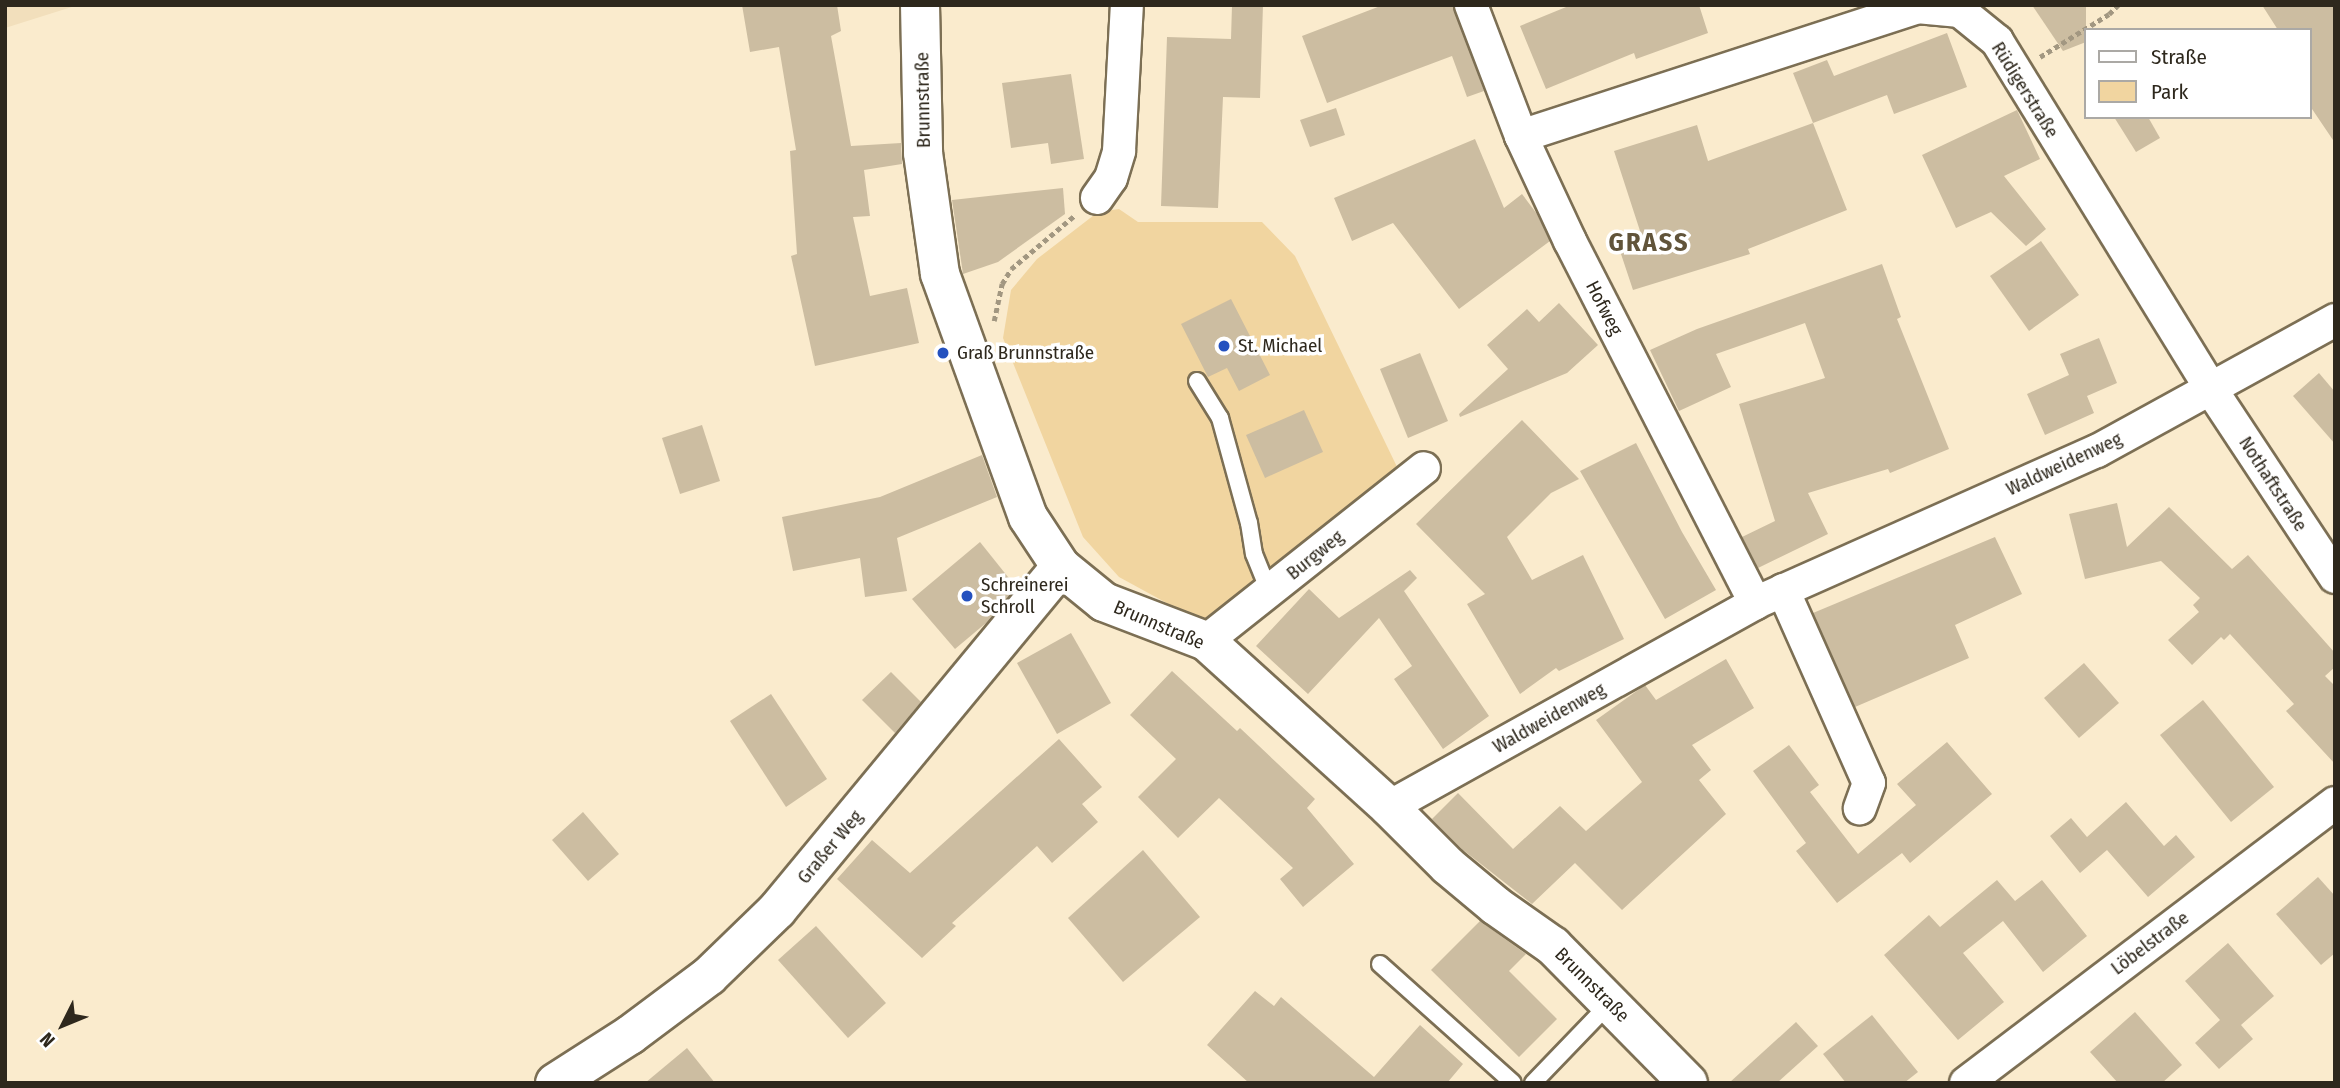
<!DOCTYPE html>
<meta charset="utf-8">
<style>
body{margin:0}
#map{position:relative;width:2340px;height:1088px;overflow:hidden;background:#faebcd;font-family:"Fira Sans Condensed",sans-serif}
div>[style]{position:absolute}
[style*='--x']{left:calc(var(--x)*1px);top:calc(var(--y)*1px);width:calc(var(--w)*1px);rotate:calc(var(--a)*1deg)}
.built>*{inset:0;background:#f2dfbc}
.green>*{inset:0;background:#f1d5a0}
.building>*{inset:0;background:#ccbda1}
.path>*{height:4.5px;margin-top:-2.25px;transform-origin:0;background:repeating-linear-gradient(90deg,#a29781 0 5px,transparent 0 8.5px)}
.roads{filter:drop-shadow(2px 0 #7c6f54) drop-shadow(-2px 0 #7c6f54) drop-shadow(0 2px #7c6f54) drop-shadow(0 -2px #7c6f54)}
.lane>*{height:16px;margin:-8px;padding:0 8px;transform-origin:8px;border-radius:8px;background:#fff}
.street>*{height:32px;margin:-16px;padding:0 16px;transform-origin:16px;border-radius:16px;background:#fff}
.secondary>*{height:38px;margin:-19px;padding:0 19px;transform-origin:19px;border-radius:19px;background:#fff}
.dots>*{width:19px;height:19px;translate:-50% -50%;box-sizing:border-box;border:4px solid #fff;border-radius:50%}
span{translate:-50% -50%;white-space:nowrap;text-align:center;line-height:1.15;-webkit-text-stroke:7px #fff;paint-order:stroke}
.street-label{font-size:19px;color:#2e281d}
.poi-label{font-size:19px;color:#2e281d}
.left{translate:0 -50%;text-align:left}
.district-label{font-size:26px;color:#61543a;font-weight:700;letter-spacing:2px}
.frame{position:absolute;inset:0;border:7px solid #2e281d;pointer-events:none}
.legend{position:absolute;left:2084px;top:28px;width:228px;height:91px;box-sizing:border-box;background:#fff;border:2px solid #aba9a5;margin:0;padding:9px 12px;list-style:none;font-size:21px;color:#2e281d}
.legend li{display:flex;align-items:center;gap:14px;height:35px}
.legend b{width:35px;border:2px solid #aba9a5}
.north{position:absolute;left:28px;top:990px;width:70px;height:70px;-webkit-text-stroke:5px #fff;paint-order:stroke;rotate:227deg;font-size:19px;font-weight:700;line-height:28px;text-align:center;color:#2e281d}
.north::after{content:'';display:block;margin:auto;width:24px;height:32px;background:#2e281d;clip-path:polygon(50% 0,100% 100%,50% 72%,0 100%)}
</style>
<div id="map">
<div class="built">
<div style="clip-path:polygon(5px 5px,78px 5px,5px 28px)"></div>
</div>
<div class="green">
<div style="clip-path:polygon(1119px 209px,1138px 222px,1262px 222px,1295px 256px,1400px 473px,1207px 625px,1119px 577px,1083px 537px,1003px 338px,1011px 290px,1037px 259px,1098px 212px)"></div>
</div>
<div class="building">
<div style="clip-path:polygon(742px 5px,837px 5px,841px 31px,831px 36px,851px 146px,901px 143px,902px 164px,864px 170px,870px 216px,853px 217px,870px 296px,907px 288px,919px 343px,815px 366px,791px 256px,797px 254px,790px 151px,796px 150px,779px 47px,750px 52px)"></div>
<div style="clip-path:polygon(1232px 5px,1263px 5px,1260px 98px,1223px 97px,1218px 208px,1161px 206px,1167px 37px,1231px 39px)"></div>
<div style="clip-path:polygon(1383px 5px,1453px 5px,1484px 91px,1467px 97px,1452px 56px,1327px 103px,1302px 36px)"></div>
<div style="clip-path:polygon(1571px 5px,1699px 5px,1708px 33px,1636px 59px,1634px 53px,1546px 89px,1520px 26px)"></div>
<div style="clip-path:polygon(2032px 5px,2086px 5px,2086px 42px,2063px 51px)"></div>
<div style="clip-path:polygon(2262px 5px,2335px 5px,2335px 143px,2310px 106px,2310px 30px,2278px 30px)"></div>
<div style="clip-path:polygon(1947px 33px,1967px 87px,1894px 114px,1887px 95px,1813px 123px,1793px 73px,1827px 60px,1834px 76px)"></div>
<div style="clip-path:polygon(1071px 74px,1084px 159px,1051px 164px,1048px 143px,1011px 148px,1002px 83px)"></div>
<div style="clip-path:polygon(1336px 108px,1345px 135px,1310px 147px,1300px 120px)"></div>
<div style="clip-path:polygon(2017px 110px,2040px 159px,2004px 176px,2046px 229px,2026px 246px,1991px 212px,1956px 228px,1922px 155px)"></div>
<div style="clip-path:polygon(2114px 117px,2148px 117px,2160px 138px,2136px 152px)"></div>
<div style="clip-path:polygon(1813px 123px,1847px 210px,1748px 249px,1750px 254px,1633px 290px,1617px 242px,1641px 234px,1614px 151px,1697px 125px,1708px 161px)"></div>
<div style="clip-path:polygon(1475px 139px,1504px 208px,1522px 194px,1537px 214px,1550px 241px,1459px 309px,1393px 223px,1352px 241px,1334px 198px)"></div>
<div style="clip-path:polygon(1063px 188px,1065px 214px,998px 262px,963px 274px,952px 200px)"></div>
<div style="clip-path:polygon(2041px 241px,2079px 295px,2029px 331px,1990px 276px)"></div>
<div style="clip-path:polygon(1882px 264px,1901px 317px,1897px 319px,1949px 449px,1890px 473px,1888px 469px,1808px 493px,1828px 534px,1758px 568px,1742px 537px,1775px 521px,1739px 404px,1825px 378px,1805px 323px,1716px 354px,1731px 387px,1679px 411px,1650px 350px,1697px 329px)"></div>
<div style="clip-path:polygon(1231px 299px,1270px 375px,1239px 391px,1227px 368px,1208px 377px,1181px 324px)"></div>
<div style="clip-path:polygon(1559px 303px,1598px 345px,1567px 373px,1460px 417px,1459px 414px,1508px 369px,1487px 345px,1527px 309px,1539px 322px)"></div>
<div style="clip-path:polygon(2099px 338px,2117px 383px,2087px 396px,2094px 413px,2045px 435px,2027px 394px,2069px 375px,2060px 354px)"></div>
<div style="clip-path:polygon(1420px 353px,1448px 421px,1408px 438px,1380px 369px)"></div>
<div style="clip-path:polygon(2319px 373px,2335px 392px,2335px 444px,2293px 396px)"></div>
<div style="clip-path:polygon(1304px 410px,1323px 452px,1265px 478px,1246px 435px)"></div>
<div style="clip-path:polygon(1522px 420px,1579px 479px,1551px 493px,1507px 537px,1532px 580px,1583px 555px,1624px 639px,1559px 671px,1556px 668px,1520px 694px,1467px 604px,1485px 594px,1416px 524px)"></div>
<div style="clip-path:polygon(702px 425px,720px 481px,680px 494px,662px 438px)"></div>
<div style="clip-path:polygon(1636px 443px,1682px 532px,1716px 590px,1665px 619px,1580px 471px)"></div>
<div style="clip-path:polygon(982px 455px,997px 497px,897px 538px,907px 591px,865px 597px,860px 558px,793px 571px,782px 517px,880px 497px)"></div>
<div style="clip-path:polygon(2117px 503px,2127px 547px,2169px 507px,2232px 569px,2248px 555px,2335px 653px,2335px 667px,2325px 676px,2335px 686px,2335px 764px,2286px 711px,2294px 704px,2230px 634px,2224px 640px,2221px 637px,2192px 665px,2168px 640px,2199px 612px,2193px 605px,2200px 598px,2161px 561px,2085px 579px,2069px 514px)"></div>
<div style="clip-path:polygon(1995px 537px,2022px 594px,1955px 625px,1969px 658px,1855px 707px,1813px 613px)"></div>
<div style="clip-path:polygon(980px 542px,1016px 587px,986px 623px,955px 649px,912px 599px)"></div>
<div style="clip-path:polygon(1410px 570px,1417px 578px,1404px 591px,1489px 716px,1443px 749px,1394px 679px,1412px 666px,1379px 618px,1308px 694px,1256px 646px,1309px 589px,1339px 618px)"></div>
<div style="clip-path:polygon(1071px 633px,1111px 703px,1057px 734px,1017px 663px)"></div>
<div style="clip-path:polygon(1726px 659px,1754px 708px,1692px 745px,1711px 770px,1699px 780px,1726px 814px,1622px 910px,1575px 863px,1532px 904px,1463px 850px,1432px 819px,1458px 793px,1513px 849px,1560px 806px,1586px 831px,1642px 782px,1596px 720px,1645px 685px,1656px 700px)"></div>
<div style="clip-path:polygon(2084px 663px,2119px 703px,2079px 738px,2044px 698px)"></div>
<div style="clip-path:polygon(1172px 671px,1237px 731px,1240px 728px,1315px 799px,1307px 808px,1354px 864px,1303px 907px,1280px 879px,1293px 868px,1219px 798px,1178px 838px,1138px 797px,1176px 759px,1130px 715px)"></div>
<div style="clip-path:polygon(891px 672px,921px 702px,895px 733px,862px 700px)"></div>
<div style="clip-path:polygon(771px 694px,827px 779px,786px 807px,730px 721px)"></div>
<div style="clip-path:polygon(2203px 700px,2274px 787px,2231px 822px,2160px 735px)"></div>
<div style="clip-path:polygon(1059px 739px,1102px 787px,1082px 804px,1098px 822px,1052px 863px,1037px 846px,952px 923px,956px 926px,922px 958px,837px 879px,872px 840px,910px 873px)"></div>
<div style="clip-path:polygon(1947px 742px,1992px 794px,1910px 863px,1902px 853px,1837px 903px,1796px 851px,1806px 843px,1753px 771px,1789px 745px,1819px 785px,1810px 792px,1858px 854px,1916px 805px,1897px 784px)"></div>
<div style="clip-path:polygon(2126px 802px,2164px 846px,2176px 835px,2195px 857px,2148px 897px,2107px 850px,2080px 873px,2050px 836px,2071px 818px,2087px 837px)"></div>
<div style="clip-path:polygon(583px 812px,619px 854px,588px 881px,552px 840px)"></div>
<div style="clip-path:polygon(1143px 850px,1200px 917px,1123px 982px,1068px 918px)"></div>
<div style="clip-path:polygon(2318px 877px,2335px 896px,2335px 953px,2321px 965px,2276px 914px)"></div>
<div style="clip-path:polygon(1997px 880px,2015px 901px,2042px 880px,2087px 936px,2043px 972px,2003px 921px,1963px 953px,2004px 1002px,1958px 1040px,1884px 955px,1929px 915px,1940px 927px)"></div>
<div style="clip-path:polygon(1480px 921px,1526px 954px,1509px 971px,1557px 1019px,1519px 1057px,1431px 970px)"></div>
<div style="clip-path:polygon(816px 926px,886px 1003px,848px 1038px,778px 960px)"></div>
<div style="clip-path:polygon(2228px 943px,2274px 996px,2241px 1025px,2253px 1039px,2219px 1069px,2195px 1043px,2220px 1020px,2185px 981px)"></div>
<div style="clip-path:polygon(1255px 991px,1274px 1006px,1281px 997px,1374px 1077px,1420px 1025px,1463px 1064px,1447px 1083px,1249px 1083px,1207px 1045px)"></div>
<div style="clip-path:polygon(2135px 1012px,2182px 1065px,2162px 1083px,2118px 1083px,2090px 1052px)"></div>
<div style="clip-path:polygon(1872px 1015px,1918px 1072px,1904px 1083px,1846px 1083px,1823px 1054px)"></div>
<div style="clip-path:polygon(1796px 1022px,1818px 1046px,1777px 1083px,1729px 1083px)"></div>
<div style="clip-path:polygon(687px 1048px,715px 1083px,645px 1083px)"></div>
</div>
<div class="path">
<div style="--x:2040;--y:57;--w:81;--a:-31.9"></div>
<div style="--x:2109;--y:14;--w:13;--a:-45"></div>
<div style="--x:994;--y:321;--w:38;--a:-78"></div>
<div style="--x:1002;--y:284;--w:17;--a:-59"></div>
<div style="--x:1011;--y:269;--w:82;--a:-40.1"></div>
</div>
<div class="roads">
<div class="lane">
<div style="--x:1197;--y:381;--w:44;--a:58.1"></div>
<div style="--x:1220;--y:418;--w:109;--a:74.6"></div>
<div style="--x:1249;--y:523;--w:31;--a:81"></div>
<div style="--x:1254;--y:554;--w:40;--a:68"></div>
<div style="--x:1380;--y:964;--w:178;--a:41.8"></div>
<div style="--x:1533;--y:1083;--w:111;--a:-46.1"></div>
</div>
<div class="street">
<div style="--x:1471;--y:5;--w:140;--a:69.1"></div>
<div style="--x:1521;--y:136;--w:116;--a:65"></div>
<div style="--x:1570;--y:241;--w:407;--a:62.9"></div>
<div style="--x:1521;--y:136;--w:416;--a:-18"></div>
<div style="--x:1917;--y:7;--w:43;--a:5.3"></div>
<div style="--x:1960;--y:11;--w:48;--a:39"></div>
<div style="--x:1997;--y:41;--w:411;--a:58.4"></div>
<div style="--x:2212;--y:391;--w:223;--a:56.5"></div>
<div style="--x:1097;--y:198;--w:24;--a:-55"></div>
<div style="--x:1111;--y:178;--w:28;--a:-73"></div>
<div style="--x:1119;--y:151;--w:146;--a:-86.9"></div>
<div style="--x:1783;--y:590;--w:211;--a:66"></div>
<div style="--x:1869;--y:783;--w:27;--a:110"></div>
<div style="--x:1206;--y:641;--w:278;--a:-38.4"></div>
<div style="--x:1389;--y:807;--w:419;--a:-29.1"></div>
<div style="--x:1755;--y:603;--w:374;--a:-24"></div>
<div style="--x:2097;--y:451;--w:272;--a:-28.8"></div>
<div style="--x:1966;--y:1083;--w:463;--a:-37.2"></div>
</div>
<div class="secondary">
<div style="--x:920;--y:5;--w:148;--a:88.8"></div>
<div style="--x:923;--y:153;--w:122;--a:82"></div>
<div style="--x:940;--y:274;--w:258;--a:70.1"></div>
<div style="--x:1028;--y:517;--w:60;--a:56.6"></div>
<div style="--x:1061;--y:567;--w:55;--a:39.1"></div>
<div style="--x:1104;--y:602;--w:109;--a:20.9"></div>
<div style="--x:1206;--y:641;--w:247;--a:42.2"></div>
<div style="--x:1389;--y:807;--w:83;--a:45"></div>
<div style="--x:1448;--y:866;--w:62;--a:39.8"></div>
<div style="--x:1496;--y:906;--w:70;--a:35.1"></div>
<div style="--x:1553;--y:946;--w:192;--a:45.4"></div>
<div style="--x:555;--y:1083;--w:89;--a:-32.6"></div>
<div style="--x:630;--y:1035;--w:99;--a:-36.8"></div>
<div style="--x:709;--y:976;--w:95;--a:-44.1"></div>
<div style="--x:777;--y:910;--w:445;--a:-50.4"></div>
</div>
</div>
<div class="dots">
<div style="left:1224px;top:346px;background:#2451bf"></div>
<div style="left:943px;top:353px;background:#2451bf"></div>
<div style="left:967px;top:596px;background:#2451bf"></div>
</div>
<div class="street-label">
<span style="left:2025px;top:90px;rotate:58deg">Rüdigerstraße</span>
<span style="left:923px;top:100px;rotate:-91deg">Brunnstraße</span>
<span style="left:1604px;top:308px;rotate:63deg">Hofweg</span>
<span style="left:2064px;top:464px;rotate:-25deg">Waldweidenweg</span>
<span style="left:2273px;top:484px;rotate:57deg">Nothaftstraße</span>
<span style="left:1315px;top:555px;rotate:-39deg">Burgweg</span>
<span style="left:1159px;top:625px;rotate:23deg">Brunnstraße</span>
<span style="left:1549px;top:718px;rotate:-29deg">Waldweidenweg</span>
<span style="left:830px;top:847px;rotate:-50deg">Graßer Weg</span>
<span style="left:2150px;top:943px;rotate:-37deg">Löbelstraße</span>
<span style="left:1592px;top:985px;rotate:45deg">Brunnstraße</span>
</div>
<div class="poi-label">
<span class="left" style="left:1238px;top:346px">St. Michael</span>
<span class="left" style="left:957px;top:353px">Graß Brunnstraße</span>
<span class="left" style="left:981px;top:596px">Schreinerei<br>Schroll</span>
</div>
<div class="district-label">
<span style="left:1649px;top:243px">GRASS</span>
</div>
<div class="frame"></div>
<ul class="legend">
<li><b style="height:9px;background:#fff"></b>Straße</li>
<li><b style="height:19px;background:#f1d5a0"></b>Park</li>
</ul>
<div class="north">N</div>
</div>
